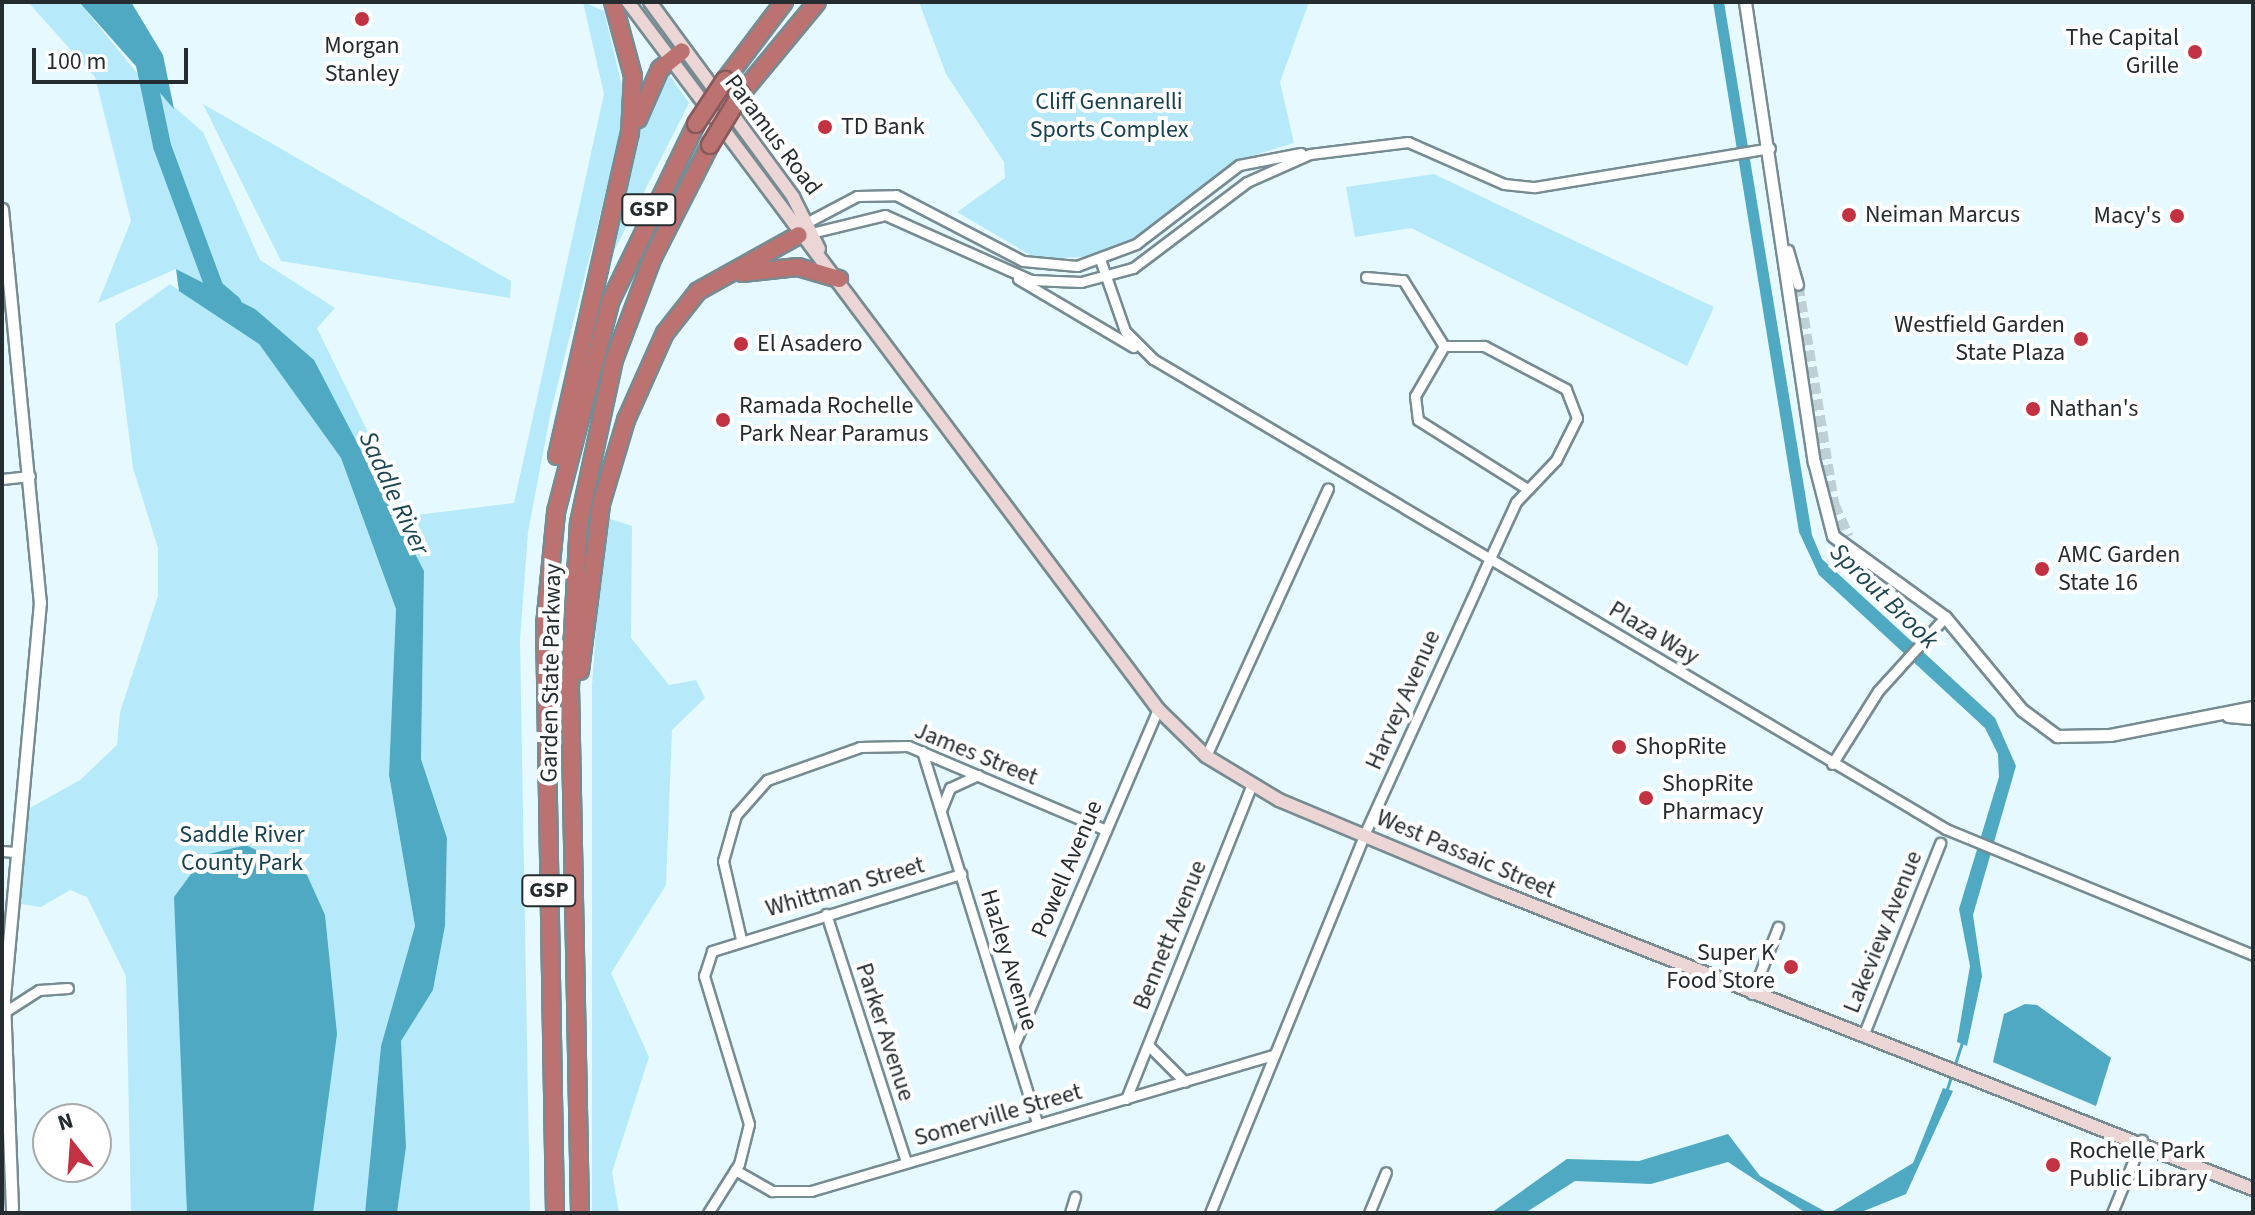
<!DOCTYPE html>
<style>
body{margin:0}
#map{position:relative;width:2255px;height:1215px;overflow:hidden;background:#e6f9ff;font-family:"Source Sans 3",sans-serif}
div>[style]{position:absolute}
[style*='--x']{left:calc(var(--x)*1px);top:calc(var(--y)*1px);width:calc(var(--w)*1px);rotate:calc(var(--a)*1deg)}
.green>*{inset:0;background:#b6eafa}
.water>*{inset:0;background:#4fa9c2}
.stream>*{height:3px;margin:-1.5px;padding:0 1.5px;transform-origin:1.5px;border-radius:1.5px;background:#4fa9c2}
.river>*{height:18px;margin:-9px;padding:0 9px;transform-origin:9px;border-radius:9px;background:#4fa9c2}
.tertiary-tunnel>*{height:11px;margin-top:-5.5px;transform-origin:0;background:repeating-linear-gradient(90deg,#bfd0d5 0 11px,transparent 0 16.5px)}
.roads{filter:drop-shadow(2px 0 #768b92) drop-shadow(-2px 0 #768b92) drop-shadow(0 2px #768b92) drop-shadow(0 -2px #768b92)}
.minor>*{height:9px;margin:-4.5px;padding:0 4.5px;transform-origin:4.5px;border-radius:4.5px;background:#fff}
.tertiary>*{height:11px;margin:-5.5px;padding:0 5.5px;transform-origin:5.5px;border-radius:5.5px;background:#fff}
.secondary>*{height:12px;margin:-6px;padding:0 6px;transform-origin:6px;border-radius:6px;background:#ebd5d5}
.motorway>*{height:16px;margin:-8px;padding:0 8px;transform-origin:8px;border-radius:8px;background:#bd7272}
.bridges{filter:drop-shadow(2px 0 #875a5b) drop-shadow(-2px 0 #875a5b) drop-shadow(0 2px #875a5b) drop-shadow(0 -2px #875a5b)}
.motorway-bridge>*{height:16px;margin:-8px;padding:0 8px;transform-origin:8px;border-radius:8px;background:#bd7272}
.dots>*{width:22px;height:22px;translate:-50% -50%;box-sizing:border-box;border:4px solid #fff;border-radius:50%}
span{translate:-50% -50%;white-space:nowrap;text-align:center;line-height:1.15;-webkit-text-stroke:8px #fff;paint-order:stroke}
.shield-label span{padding:2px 6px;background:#fff;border:2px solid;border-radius:6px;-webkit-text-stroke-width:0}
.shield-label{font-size:22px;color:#242c2f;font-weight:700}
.poi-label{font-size:24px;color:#242c2f}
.right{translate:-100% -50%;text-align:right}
.left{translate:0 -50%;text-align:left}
.park-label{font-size:24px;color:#18414d}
.street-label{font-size:24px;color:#242c2f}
.water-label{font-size:26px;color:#1c4550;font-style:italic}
.frame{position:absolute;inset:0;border:4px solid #242c2f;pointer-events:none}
.north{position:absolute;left:32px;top:1103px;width:80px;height:80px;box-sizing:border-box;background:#fff;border:2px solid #a7abac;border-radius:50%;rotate:343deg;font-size:22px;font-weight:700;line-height:32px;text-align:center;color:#242c2f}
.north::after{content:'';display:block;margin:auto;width:28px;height:36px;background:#c23242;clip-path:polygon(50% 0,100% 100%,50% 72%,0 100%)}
.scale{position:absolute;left:32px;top:48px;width:156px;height:36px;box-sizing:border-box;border:4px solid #242c2f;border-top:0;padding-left:10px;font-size:24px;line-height:28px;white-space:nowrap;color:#242c2f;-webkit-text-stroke:6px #fff;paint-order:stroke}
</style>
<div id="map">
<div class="green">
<div style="clip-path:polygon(28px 2px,79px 2px,142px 79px,203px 132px,260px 260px,335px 308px,317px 328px,409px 516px,514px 503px,604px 94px,583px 2px,604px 11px,627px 107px,551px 411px,528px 532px,520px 640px,530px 1213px,397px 1213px,406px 1147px,401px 1040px,433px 990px,445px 926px,447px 838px,421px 759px,424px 571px,255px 309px,176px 269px,98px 303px,131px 221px,95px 77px)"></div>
<div style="clip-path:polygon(919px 2px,1309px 2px,1280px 82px,1294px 143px,1235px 161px,1136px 240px,1102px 256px,1037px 259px,957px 212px,1005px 178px,1004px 162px,946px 74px)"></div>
<div style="clip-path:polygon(668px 73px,689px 103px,603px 273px,631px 145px)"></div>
<div style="clip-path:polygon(203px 104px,511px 281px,510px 298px,281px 261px)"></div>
<div style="clip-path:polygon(1434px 174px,1714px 307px,1687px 366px,1411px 228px,1355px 237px,1346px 187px)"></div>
<div style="clip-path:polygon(170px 284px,259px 344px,341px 458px,396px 609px,389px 775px,415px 926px,381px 1046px,365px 1213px,131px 1213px,126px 976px,87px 897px,70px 890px,41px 907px,21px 904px,28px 809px,80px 780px,117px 745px,120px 712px,158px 596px,158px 548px,133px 468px,115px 324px)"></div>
<div style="clip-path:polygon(604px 517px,632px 526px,631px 638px,669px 685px,696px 680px,705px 698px,672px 730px,666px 885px,611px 973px,649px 1057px,612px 1172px,619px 1213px,592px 1213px,592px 685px)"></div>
</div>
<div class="water">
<div style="clip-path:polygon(79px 2px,131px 2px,163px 55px,174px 109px)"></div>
<div style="clip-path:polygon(1713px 2px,1724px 2px,1812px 535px,1822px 559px,1995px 718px,2016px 766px,1973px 915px,1982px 976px,1967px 1046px,1957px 1042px,1970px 966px,1959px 909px,1999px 777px,1998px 754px,1985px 728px,1819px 575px,1799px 532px)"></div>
<div style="clip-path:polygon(176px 269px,255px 309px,314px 360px,424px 571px,421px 759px,447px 838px,445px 926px,433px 990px,401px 1041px,406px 1147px,397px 1213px,365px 1213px,381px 1046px,415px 926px,389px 775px,396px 609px,341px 458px,259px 344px,179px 291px)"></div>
<div style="clip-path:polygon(246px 845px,307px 875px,325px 915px,337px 1034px,313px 1213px,187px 1213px,174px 897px,205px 855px)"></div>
<div style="clip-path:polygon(2025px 1004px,2037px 1005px,2111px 1058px,2096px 1106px,1993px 1062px,2004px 1014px)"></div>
<div style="clip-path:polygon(1943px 1088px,1953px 1091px,1906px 1194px,1859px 1213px,1830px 1213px,1913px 1163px)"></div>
<div style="clip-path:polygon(1728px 1134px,1760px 1176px,1828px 1213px,1806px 1213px,1728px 1162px,1651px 1184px,1575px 1181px,1525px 1213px,1491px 1213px,1567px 1159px,1639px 1161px)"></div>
</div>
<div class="stream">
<div style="--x:1954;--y:1067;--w:25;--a:-72"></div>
<div style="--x:1947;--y:1089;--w:16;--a:-72"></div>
</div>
<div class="river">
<div style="--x:145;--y:65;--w:83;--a:78.1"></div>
<div style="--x:162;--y:146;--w:153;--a:69.7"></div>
<div style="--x:215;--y:289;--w:23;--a:40"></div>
</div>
<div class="tertiary-tunnel">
<div style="--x:1798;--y:285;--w:222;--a:80.7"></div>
<div style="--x:1834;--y:504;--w:35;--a:66"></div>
</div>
<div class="roads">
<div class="minor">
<div style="--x:804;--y:224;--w:60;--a:-27.8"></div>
<div style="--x:857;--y:196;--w:39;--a:-1"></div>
<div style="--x:896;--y:195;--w:143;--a:27.5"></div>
<div style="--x:1023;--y:261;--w:54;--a:5.3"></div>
<div style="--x:1077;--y:266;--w:63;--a:-20.4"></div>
<div style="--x:1136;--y:244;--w:130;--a:-37.5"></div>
<div style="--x:1239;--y:165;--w:63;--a:-11"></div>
<div style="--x:807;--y:234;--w:80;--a:-13.7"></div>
<div style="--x:885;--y:215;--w:160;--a:24"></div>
<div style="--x:1031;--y:280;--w:50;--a:2.3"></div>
<div style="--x:1081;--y:282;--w:54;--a:-15.1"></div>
<div style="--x:1133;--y:268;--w:143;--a:-37"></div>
<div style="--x:1247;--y:182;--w:69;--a:-24"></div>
<div style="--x:1310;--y:154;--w:99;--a:-7"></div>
<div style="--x:1408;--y:142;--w:105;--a:23.6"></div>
<div style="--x:1504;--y:184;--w:31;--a:6"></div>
<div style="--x:1535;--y:187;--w:238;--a:-9.4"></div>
<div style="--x:1788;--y:250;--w:36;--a:74"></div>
<div style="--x:1101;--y:262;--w:73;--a:70.8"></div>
<div style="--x:1125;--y:331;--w:40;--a:45"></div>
<div style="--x:1153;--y:359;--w:922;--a:30.65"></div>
<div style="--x:1946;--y:829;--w:332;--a:22.3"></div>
<div style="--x:1366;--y:277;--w:37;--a:5"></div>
<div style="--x:1403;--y:280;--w:78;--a:58.2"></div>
<div style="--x:1018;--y:279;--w:134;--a:30.6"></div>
<div style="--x:2;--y:479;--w:28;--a:-6"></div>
<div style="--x:922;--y:751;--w:389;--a:72.8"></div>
<div style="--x:1206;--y:756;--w:294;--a:-65.5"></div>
<div style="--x:1832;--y:764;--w:86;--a:-57.8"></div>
<div style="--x:1878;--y:691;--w:100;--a:-47.8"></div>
<div style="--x:941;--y:810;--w:24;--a:-68"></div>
<div style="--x:950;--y:788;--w:31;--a:-25"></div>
<div style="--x:2;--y:851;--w:13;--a:4"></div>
<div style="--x:826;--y:914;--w:261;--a:72.1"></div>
<div style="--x:741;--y:939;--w:80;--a:-103"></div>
<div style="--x:723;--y:861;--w:48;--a:-74.2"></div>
<div style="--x:736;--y:815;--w:47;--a:-48.5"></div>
<div style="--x:767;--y:780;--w:99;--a:-19.5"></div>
<div style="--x:860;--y:747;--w:48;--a:-1.2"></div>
<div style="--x:908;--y:746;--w:215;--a:23"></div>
<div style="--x:1752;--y:994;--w:72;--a:-68.8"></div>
<div style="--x:3;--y:1013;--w:43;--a:-32.6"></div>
<div style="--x:39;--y:990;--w:29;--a:-4"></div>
<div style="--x:1863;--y:1036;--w:208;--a:-68.2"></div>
<div style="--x:1014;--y:1045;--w:366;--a:-66.8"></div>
<div style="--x:1148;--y:1045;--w:52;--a:45"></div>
<div style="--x:1126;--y:1099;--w:337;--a:-68.2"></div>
<div style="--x:735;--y:1170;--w:43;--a:29.6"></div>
<div style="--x:772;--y:1191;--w:39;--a:0"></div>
<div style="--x:811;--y:1191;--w:483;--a:-16.4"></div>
<div style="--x:708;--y:1213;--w:58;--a:-57.7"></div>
<div style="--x:739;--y:1164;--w:41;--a:-76"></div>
<div style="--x:749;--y:1124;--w:155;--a:-106.9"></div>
<div style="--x:704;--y:976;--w:26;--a:-72"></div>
<div style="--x:712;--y:951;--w:261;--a:-17.2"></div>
<div style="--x:1070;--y:1213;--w:17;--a:-73"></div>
<div style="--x:1210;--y:1213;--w:408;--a:-67.8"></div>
<div style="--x:1364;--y:835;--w:280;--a:-65.5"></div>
<div style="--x:1480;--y:580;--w:86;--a:-65.2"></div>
<div style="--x:1516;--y:502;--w:58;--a:-46.4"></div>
<div style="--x:1556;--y:460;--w:47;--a:-63.4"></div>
<div style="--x:1577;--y:418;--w:31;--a:-111"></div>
<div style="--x:1566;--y:389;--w:93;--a:-152.3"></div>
<div style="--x:1484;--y:346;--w:40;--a:180"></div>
<div style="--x:1444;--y:346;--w:58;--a:120.1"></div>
<div style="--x:1415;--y:396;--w:24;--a:83"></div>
<div style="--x:1418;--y:420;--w:128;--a:32.2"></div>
<div style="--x:1369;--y:1213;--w:44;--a:-67.5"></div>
<div style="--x:2112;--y:1213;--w:79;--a:-67.7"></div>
</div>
<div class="tertiary">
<div style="--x:1745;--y:2;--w:465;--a:81.5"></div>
<div style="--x:1814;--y:462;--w:76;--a:75.6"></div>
<div style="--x:1833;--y:536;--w:138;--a:35.9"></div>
<div style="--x:1945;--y:617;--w:121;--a:50.4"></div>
<div style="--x:2022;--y:710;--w:44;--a:36.6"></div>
<div style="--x:2057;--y:736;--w:53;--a:-1.1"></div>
<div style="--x:2110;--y:735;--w:146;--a:-11.1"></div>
<div style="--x:2;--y:209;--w:395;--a:84.5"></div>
<div style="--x:40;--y:602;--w:401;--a:95.2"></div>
<div style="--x:4;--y:1001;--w:212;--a:87.8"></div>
<div style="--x:2228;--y:716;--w:25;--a:5"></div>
</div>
<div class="secondary">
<div style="--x:628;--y:2;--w:884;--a:53.14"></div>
<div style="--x:1158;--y:709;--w:67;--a:44.4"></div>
<div style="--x:1206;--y:756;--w:85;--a:31.1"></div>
<div style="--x:1279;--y:800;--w:236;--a:22.7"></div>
<div style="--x:1497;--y:891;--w:813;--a:21.51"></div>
<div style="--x:650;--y:2;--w:242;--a:53.7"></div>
<div style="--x:793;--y:197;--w:58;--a:63.4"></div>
</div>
<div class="motorway">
<div style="--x:725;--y:80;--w:98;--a:-52.9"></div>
<div style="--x:741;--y:94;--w:119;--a:-50.4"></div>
<div style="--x:638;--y:119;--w:55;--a:-66.3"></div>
<div style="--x:660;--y:69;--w:28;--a:-39"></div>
<div style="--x:742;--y:273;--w:56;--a:-6.1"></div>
<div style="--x:798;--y:267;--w:43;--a:16.3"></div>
<div style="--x:557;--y:456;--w:331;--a:-77.3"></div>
<div style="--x:630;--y:133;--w:57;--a:-87"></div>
<div style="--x:633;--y:76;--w:77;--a:-105.1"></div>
<div style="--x:580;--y:671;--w:168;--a:-82.8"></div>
<div style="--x:601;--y:504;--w:88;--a:-73.4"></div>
<div style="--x:626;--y:420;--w:95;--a:-65.9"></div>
<div style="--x:665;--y:333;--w:53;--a:-51.8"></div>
<div style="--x:698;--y:291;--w:115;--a:-29"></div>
<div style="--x:555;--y:1213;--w:588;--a:-90.97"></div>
<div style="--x:545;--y:625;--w:114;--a:-84.4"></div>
<div style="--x:556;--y:512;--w:219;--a:-75.5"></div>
<div style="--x:611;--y:300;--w:195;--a:-64.2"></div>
<div style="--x:580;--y:1213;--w:526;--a:-91.09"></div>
<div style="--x:570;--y:687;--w:164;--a:-86.9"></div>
<div style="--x:579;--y:523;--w:167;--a:-77.9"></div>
<div style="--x:614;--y:360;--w:110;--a:-69.3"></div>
<div style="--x:653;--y:257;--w:126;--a:-63"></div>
</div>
</div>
<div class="bridges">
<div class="motorway-bridge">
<div style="--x:696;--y:124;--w:53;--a:-56.6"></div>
<div style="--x:710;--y:145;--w:60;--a:-58.7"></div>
</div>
</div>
<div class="dots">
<div style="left:362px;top:19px;background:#c23242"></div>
<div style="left:2195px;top:52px;background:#c23242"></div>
<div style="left:825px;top:127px;background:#c23242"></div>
<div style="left:1849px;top:215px;background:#c23242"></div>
<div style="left:2177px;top:216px;background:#c23242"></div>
<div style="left:2081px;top:339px;background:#c23242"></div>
<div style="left:741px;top:344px;background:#c23242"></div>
<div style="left:2033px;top:409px;background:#c23242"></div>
<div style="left:723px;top:420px;background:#c23242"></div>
<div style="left:2042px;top:569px;background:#c23242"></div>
<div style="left:1619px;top:747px;background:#c23242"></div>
<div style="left:1646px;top:798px;background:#c23242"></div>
<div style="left:1791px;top:967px;background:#c23242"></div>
<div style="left:2053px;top:1165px;background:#c23242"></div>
</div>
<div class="shield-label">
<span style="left:649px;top:210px">GSP</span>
<span style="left:549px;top:891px">GSP</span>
</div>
<div class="poi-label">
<span class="right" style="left:2179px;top:52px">The Capital<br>Grille</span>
<span style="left:362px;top:60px">Morgan<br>Stanley</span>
<span class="left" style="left:841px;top:127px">TD Bank</span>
<span class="left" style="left:1865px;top:215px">Neiman Marcus</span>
<span class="right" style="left:2161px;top:216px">Macy's</span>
<span class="right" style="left:2065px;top:339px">Westfield Garden<br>State Plaza</span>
<span class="left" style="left:757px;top:344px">El Asadero</span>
<span class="left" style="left:739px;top:420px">Ramada Rochelle<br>Park Near Paramus</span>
<span class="left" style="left:2049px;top:409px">Nathan's</span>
<span class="left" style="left:2058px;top:569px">AMC Garden<br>State 16</span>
<span class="left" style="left:1635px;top:747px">ShopRite</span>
<span class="left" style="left:1662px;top:798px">ShopRite<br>Pharmacy</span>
<span class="right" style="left:1775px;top:967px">Super K<br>Food Store</span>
<span class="left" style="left:2069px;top:1165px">Rochelle Park<br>Public Library</span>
</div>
<div class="park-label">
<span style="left:1109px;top:116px">Cliff Gennarelli<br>Sports Complex</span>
<span style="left:242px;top:849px">Saddle River<br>County Park</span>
</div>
<div class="street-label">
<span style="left:773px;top:135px;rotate:53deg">Paramus Road</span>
<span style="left:1654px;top:633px;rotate:31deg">Plaza Way</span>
<span style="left:551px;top:673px;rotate:-89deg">Garden State Parkway</span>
<span style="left:1403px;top:700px;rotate:-66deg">Harvey Avenue</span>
<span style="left:976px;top:754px;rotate:22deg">James Street</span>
<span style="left:1466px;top:854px;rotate:23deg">West Passaic Street</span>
<span style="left:1067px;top:869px;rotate:-67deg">Powell Avenue</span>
<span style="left:845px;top:887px;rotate:-16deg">Whittman Street</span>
<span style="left:1883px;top:932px;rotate:-68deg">Lakeview Avenue</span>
<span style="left:1170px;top:935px;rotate:-68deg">Bennett Avenue</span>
<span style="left:1009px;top:960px;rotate:73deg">Hazley Avenue</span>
<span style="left:885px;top:1032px;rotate:72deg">Parker Avenue</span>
<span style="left:998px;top:1115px;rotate:-16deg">Somerville Street</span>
</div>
<div class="water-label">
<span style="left:394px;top:493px;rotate:65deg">Saddle River</span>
<span style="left:1884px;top:596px;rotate:44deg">Sprout Brook</span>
</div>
<div class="frame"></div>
<div class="north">N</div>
<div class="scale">100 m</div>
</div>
